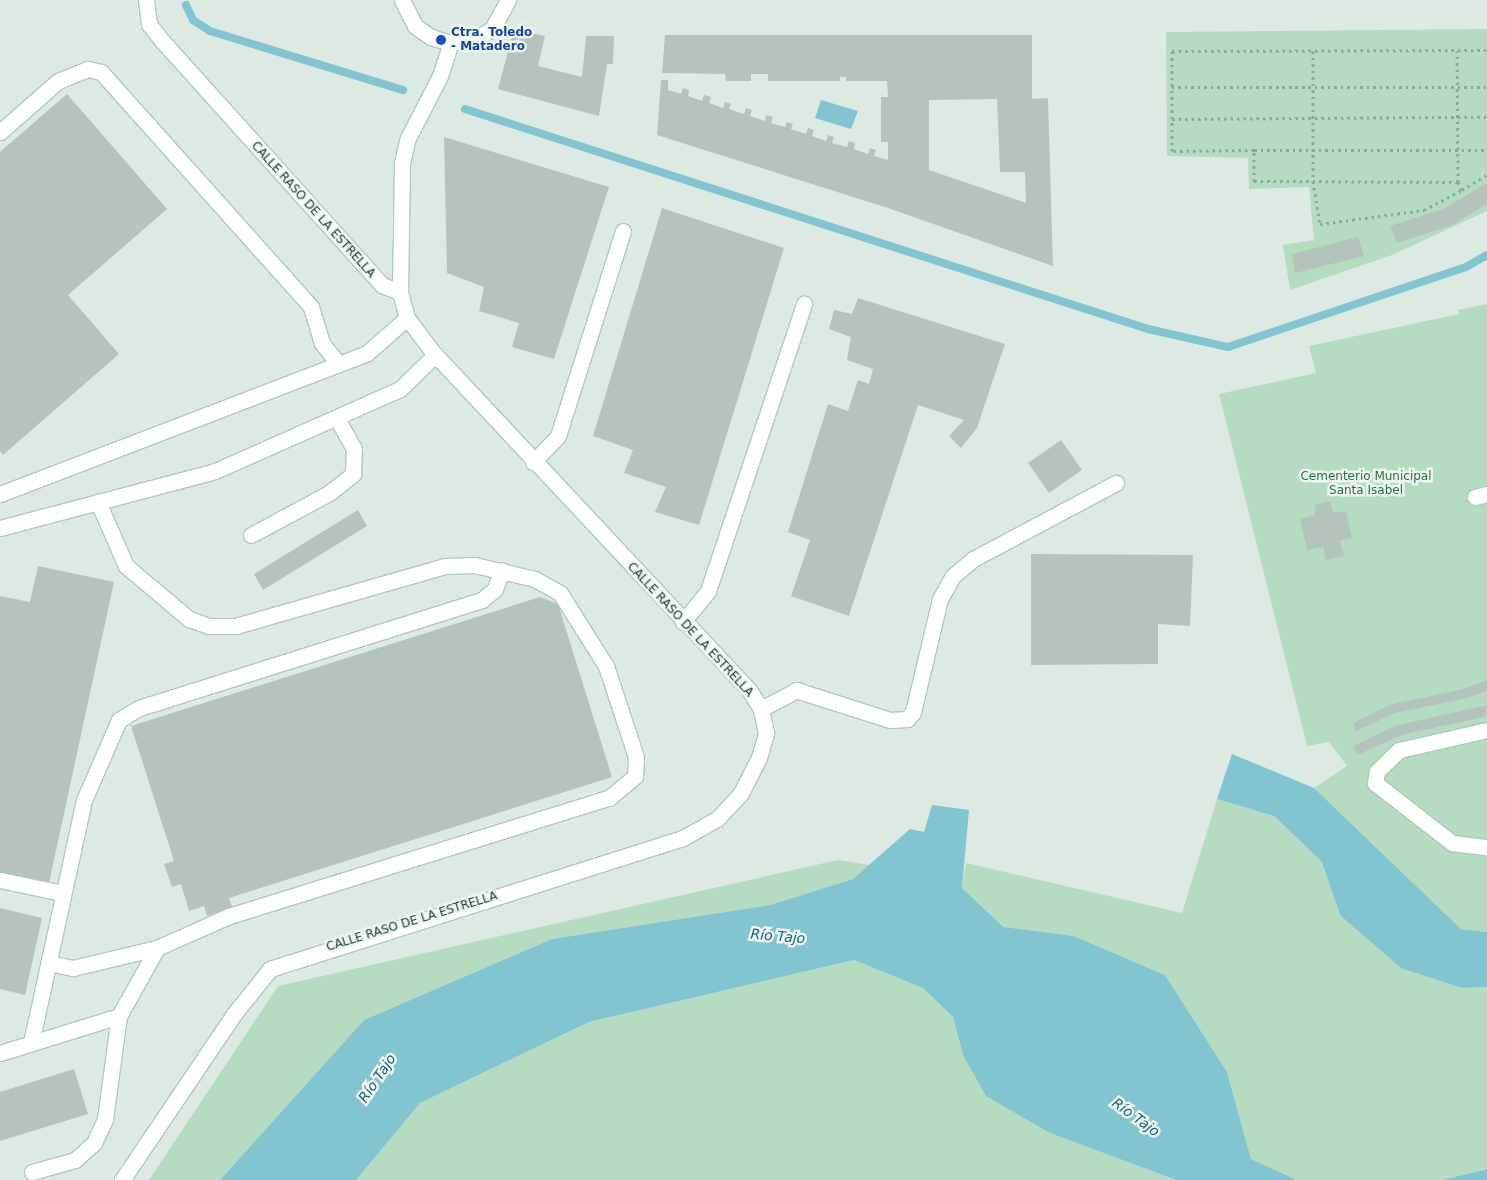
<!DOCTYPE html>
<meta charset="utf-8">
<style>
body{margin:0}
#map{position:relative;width:1487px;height:1180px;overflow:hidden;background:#ddeae4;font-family:"DejaVu Sans",sans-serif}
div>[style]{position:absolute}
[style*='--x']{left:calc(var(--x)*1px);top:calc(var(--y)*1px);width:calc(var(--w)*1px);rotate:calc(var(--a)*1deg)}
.green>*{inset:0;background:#b5dcc0}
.water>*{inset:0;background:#83c4d1}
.stream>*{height:8px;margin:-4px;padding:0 4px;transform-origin:4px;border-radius:4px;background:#83c4d1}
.building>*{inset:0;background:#b3c4bd}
.path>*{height:3px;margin-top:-1.5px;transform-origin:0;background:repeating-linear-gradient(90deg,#7dae9f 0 2.5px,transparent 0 6.5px)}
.roads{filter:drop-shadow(1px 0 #b0cac1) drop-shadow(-1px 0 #b0cac1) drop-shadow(0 1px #b0cac1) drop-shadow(0 -1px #b0cac1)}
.lane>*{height:15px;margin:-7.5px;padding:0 7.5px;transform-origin:7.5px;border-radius:7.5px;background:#fff}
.street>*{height:15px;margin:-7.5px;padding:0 7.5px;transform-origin:7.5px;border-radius:7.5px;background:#fff}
.secondary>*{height:15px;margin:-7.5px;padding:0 7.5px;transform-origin:7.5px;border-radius:7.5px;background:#fff}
.dots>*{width:14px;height:14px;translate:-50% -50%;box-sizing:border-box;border:2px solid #edf6f2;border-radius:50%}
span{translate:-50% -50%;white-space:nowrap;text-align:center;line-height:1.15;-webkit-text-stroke:5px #edf6f2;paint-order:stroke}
.transit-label{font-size:12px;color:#164399;font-weight:700}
.left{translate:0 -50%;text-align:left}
.street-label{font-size:12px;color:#1f3932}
.park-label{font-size:12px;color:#287145}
.water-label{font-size:14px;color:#186476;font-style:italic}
</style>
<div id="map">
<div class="green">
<div style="clip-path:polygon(1487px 29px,1487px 211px,1392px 255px,1290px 290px,1283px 245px,1314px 240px,1309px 187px,1249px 189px,1248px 158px,1167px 156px,1166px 32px)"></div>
<div style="clip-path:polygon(1487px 304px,1487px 932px,1461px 929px,1314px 788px,1347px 766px,1329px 742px,1307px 746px,1219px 394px,1316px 373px,1309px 346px,1459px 314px,1458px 310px)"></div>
<div style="clip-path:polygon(1217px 799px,1274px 816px,1322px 862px,1340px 915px,1461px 988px,1487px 987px,1487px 1169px,1442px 1180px,1297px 1180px,1251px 1159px,1227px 1072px,1165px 975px,1074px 936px,1005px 927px,962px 888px,966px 863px,1182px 913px)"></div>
<div style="clip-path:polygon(838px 860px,870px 865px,853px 879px,770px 905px,552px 939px,364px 1020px,220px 1180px,149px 1180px,278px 986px)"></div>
<div style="clip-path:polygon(854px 960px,923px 988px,953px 1017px,963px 1055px,1050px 1133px,1176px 1180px,356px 1180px,420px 1103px,589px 1022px)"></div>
</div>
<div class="water">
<div style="clip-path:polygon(821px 100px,858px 111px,851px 129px,815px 118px)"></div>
<div style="clip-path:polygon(1232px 754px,1314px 788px,1461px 929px,1487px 932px,1487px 987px,1462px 988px,1401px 968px,1340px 915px,1322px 862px,1274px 816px,1217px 799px)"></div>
<div style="clip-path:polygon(932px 805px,969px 810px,962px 888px,1004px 927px,1074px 936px,1165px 975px,1227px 1072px,1251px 1159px,1297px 1180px,1176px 1180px,1050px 1133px,986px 1096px,963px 1055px,953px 1017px,923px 988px,854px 960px,589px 1022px,420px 1103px,356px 1180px,220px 1180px,364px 1020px,552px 939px,770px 905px,853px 879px,910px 829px,924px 832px)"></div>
<div style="clip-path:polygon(1487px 1169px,1487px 1180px,1442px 1180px)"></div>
</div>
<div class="stream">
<div style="--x:186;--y:5;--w:17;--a:65"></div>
<div style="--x:193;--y:20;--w:20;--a:33"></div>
<div style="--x:210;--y:31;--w:202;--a:17"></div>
<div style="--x:465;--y:109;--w:718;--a:17.85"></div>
<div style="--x:1148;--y:329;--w:82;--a:12.7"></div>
<div style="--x:1228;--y:347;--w:251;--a:-18.6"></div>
<div style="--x:1466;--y:267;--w:24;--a:-30"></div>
</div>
<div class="building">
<div style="clip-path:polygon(514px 29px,545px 36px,538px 66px,582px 77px,586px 36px,614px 36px,613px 64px,607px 64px,599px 116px,498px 89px)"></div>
<div style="clip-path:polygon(evenodd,665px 35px,1032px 35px,1032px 99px,1048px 98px,1053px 266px,888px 208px,657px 135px,661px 80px,668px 80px,668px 90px,681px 94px,683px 88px,689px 90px,688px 96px,702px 101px,704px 95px,711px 97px,709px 103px,723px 108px,725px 102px,731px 104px,729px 109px,744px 114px,746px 108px,752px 110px,750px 116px,765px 121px,766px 115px,773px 117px,771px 123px,785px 127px,787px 122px,793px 124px,791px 129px,806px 134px,808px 128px,814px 130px,812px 136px,826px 141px,828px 135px,834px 137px,832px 143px,847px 147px,849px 141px,855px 143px,854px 149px,868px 154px,870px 148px,876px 150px,874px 156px,888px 160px,888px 142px,881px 142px,881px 97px,888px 97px,887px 81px,846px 81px,846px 77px,840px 77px,840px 81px,768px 81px,768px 74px,751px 74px,751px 81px,726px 81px,725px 74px,662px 73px,665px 35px,997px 99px,1000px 172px,1025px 172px,1026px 203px,929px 170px,929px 100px,997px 99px)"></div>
<div style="clip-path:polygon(67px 94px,167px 209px,68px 295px,119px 354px,3px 455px,0 451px,0 152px)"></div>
<div style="clip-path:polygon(444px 137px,609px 187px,554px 359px,512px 347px,519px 323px,479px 311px,484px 287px,447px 273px)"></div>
<div style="clip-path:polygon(1487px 183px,1487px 204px,1452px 225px,1397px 243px,1390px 226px,1443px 209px)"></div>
<div style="clip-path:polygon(662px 208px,784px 248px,699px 525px,655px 512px,666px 487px,624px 473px,633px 450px,593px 436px)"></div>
<div style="clip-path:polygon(1358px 237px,1364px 256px,1295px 273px,1292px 254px)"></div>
<div style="clip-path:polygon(858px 298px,1005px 344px,977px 428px,961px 448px,949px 436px,964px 420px,918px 405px,849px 616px,791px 596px,810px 540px,788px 532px,828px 404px,848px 411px,858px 380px,869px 384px,873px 369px,847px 360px,851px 337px,829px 329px,834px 310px,852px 314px)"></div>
<div style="clip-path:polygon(1061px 440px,1082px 470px,1049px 493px,1028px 463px)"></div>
<div style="clip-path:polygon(1330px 501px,1333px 513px,1346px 511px,1352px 538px,1340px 540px,1344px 556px,1326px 560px,1323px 547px,1307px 550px,1300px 519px,1315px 515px,1315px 505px)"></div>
<div style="clip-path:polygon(358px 510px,367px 526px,263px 590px,254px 574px)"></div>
<div style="clip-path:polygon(1031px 554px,1193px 555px,1190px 626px,1158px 624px,1158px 664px,1031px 665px)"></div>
<div style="clip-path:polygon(38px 566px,114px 582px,49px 883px,0 872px,0 596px,30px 602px)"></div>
<div style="clip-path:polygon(540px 597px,558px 604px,612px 777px,229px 898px,232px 907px,207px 916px,204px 906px,189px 911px,181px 884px,172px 887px,164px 864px,174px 861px,131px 726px)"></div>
<div style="clip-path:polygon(1487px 680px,1487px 691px,1467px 698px,1395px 713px,1356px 731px,1353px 723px,1392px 704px,1464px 689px)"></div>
<div style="clip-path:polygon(1487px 705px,1485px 717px,1401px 735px,1358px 755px,1353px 746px,1395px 726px)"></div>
<div style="clip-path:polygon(0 908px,42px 918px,25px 995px,0 989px)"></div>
<div style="clip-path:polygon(74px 1069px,88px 1114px,0 1141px,0 1092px)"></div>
</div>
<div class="path">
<div style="--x:1313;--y:51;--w:130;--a:90"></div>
<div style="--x:1313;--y:181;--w:44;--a:80.8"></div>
<div style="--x:1320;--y:224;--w:105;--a:-7.7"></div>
<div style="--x:1424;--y:210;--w:43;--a:-27.8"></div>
<div style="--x:1462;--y:190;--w:9;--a:-117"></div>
<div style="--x:1458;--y:182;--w:131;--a:-90.4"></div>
<div style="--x:1172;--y:87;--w:315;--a:0"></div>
<div style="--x:1172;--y:119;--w:315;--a:-0.4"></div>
<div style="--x:1254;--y:150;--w:233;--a:0"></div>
<div style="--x:1458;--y:182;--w:204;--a:-179.7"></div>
<div style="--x:1254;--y:181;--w:31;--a:-90"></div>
<div style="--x:1254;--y:150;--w:82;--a:179.3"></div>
<div style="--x:1172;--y:151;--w:100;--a:-90"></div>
<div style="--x:1172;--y:51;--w:315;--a:-0.2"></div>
<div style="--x:1462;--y:190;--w:29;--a:-31"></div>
</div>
<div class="roads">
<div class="lane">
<div style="--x:0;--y:132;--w:77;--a:-41.3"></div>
<div style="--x:58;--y:81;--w:32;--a:-22"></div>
<div style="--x:88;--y:69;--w:13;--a:13"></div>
<div style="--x:101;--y:72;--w:315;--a:48.2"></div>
<div style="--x:311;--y:307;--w:38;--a:73"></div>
<div style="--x:322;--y:343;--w:23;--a:52"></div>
<div style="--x:533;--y:462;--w:36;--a:-46"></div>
<div style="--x:558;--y:436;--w:215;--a:-72.4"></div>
<div style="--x:0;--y:494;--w:393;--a:-21"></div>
<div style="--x:367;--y:353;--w:53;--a:-41.2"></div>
<div style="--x:1475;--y:497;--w:12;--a:-14"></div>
<div style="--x:0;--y:528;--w:222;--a:-14.8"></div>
<div style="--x:215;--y:471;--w:202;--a:-23.9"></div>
<div style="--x:400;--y:389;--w:49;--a:-44.2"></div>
<div style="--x:251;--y:535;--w:89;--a:-28.3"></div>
<div style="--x:329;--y:493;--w:31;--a:-38"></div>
<div style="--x:353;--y:474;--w:25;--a:-88"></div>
<div style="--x:354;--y:449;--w:33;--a:-119"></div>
<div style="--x:683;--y:622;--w:40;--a:-51"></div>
<div style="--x:708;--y:591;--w:303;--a:-71.5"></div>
<div style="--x:761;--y:709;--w:40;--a:-28"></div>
<div style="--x:796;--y:690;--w:99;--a:17.7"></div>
<div style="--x:890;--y:720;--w:17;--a:-3"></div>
<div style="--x:907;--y:719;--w:9;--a:-49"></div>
<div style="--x:913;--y:712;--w:116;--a:-76.6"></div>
<div style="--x:940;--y:599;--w:26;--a:-61"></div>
<div style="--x:953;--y:576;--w:26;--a:-40"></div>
<div style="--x:973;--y:559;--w:162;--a:-28"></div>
<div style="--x:1487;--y:730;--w:90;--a:167.2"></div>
<div style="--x:1399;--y:750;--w:30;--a:136"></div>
<div style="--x:1377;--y:771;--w:12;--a:99"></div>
<div style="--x:1375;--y:783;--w:98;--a:37.9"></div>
<div style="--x:1452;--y:843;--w:35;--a:7"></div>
<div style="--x:0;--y:880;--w:63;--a:11.8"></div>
<div style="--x:49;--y:963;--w:25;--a:12"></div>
<div style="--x:73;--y:968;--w:86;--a:-13.4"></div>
<div style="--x:157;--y:948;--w:79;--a:-24"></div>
<div style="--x:229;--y:916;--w:398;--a:-17.3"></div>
<div style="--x:609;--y:798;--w:34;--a:-40"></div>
<div style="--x:635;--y:776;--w:19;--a:-87"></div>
<div style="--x:636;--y:757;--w:96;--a:-108.2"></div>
<div style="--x:606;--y:666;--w:86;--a:-122.2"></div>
<div style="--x:560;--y:593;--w:29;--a:-151"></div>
<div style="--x:535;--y:579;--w:62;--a:-166.9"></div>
<div style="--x:475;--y:565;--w:30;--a:178"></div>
<div style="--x:445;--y:566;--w:217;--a:164"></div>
<div style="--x:236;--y:626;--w:27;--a:180"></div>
<div style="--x:209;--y:626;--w:21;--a:-161"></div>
<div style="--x:189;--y:619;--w:82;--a:-139.9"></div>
<div style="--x:126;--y:566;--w:70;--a:-113.6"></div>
<div style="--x:31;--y:1043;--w:249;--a:-77.7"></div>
<div style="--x:84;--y:800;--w:87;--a:-66.4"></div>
<div style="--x:119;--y:720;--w:23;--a:-31"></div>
<div style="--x:139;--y:708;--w:360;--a:-17.5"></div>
<div style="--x:482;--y:600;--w:17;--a:-40"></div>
<div style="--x:495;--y:589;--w:20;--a:-70"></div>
<div style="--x:0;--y:1053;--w:125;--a:-17.3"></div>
<div style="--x:32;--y:1172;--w:45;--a:-15.6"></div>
<div style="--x:75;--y:1160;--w:25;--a:-42"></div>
<div style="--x:94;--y:1143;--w:26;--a:-65"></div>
<div style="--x:105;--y:1119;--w:104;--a:-82.3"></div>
<div style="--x:119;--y:1016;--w:78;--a:-60.8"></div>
</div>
<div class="street">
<div style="--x:400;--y:292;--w:129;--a:-89.1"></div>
<div style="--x:402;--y:163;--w:26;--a:-77"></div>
<div style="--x:408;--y:138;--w:70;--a:-62.7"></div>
<div style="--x:440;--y:76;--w:35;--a:-72"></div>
<div style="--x:122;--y:1180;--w:200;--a:-56"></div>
<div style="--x:234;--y:1014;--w:58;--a:-51.3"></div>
<div style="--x:270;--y:969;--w:431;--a:-17.6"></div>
<div style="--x:681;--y:839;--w:41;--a:-29.1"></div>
<div style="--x:717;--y:819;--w:35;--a:-47"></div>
<div style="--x:741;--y:793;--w:39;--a:-63"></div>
<div style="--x:759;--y:758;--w:26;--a:-74"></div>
<div style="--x:766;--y:733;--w:25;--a:-102"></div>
<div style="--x:761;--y:709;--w:22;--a:-122"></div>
<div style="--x:749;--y:690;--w:459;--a:-133.1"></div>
<div style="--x:435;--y:355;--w:46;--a:-127.1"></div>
<div style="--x:407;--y:318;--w:27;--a:-105"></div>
<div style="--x:400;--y:292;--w:19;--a:-159"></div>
<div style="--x:382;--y:285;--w:327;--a:-132"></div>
<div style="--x:163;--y:42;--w:23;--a:-128"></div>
<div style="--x:149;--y:24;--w:24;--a:-97"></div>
</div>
<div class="secondary">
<div style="--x:402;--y:0;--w:29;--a:63"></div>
<div style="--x:415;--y:26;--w:19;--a:35"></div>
<div style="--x:431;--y:37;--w:21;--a:17"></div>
<div style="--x:451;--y:43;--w:22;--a:-8"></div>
<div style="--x:473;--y:40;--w:22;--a:-30"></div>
<div style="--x:492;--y:29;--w:33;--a:-61"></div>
</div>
</div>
<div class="dots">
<div style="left:441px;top:40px;background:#1a4fb4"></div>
</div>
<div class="transit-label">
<span class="left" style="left:451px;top:40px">Ctra. Toledo<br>- Matadero</span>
</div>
<div class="street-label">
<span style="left:313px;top:210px;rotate:48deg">CALLE RASO DE LA ESTRELLA</span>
<span style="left:690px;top:630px;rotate:47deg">CALLE RASO DE LA ESTRELLA</span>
<span style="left:412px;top:922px;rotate:-17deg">CALLE RASO DE LA ESTRELLA</span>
</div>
<div class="park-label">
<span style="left:1366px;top:484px">Cementerio Municipal<br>Santa Isabel</span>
</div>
<div class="water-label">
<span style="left:778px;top:936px;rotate:5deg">Río Tajo</span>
<span style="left:377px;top:1078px;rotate:-56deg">Río Tajo</span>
<span style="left:1136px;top:1117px;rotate:36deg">Río Tajo</span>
</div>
</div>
